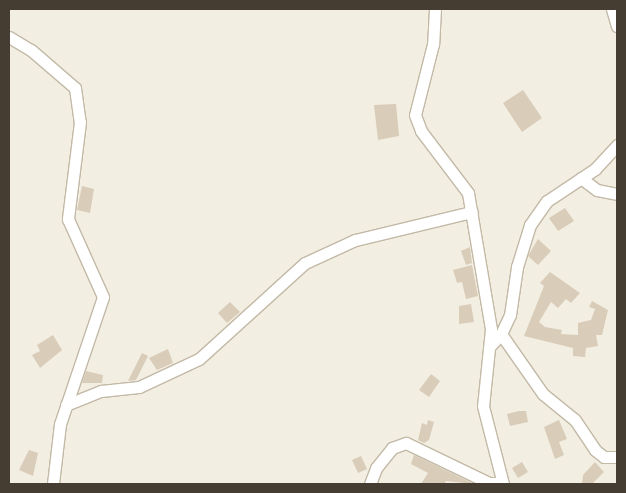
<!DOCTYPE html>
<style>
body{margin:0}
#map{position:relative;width:626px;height:493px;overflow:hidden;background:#f3eee2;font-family:"Open Sans",sans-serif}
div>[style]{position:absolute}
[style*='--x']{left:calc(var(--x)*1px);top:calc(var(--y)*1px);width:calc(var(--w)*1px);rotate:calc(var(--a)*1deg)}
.building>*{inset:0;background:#d9ccb9}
.roads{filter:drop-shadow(1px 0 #c2b9a6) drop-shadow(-1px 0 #c2b9a6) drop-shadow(0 1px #c2b9a6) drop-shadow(0 -1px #c2b9a6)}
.minor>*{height:11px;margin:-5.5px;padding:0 5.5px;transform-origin:5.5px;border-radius:5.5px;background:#fff}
span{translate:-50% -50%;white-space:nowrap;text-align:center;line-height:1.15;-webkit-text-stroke:4px #fff;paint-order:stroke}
.frame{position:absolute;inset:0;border:10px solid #453d32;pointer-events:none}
</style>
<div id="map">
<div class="building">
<div style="clip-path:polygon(523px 90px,542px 118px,522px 132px,503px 103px)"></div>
<div style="clip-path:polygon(396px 104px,399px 136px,378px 140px,374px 105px)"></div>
<div style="clip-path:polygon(82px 186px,94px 189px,90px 213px,77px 210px)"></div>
<div style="clip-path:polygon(565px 208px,574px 221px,558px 231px,549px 218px)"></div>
<div style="clip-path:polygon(538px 239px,551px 251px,538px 265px,528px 256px)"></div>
<div style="clip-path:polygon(470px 247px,472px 263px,466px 265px,461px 251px)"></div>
<div style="clip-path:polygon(472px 265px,478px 296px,466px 299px,462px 282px,457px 283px,453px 270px)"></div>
<div style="clip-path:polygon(550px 272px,580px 293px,571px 303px,566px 299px,558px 308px,551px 302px,539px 322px,545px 327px,562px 330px,561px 334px,578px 335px,578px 323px,591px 320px,595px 309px,589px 307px,592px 301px,608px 310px,602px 335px,596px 335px,598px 346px,586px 348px,585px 357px,573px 356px,573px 348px,524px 336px,544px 286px,540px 283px)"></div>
<div style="clip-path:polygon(230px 302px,240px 312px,227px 323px,218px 313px)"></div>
<div style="clip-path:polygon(471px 304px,474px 322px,459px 324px,459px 306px)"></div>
<div style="clip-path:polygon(53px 335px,62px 350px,40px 368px,32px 355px,40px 351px,37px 345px)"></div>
<div style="clip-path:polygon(168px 349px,173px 363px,157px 370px,149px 358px)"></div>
<div style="clip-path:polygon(142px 353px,148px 356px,136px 380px,128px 381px)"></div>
<div style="clip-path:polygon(86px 371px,103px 375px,102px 383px,82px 383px)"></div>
<div style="clip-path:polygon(431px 374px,440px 381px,429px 397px,419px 390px)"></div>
<div style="clip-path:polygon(519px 411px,526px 411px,528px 422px,510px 426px,507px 414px)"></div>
<div style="clip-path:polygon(428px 420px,434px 422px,429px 440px,424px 443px,418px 440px,422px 423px,427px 425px)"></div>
<div style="clip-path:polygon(559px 420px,567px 439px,559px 442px,564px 455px,555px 459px,544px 427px)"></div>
<div style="clip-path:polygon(29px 450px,38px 453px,33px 476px,19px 470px)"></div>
<div style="clip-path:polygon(414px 455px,474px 484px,446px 481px,444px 484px,421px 484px,428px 473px,411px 464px)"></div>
<div style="clip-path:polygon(361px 456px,367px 469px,358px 473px,352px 460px)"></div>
<div style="clip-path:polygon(522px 462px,528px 472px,518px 478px,512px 468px)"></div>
<div style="clip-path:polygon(595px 462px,604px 472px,592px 484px,582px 484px,583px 475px)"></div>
</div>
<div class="roads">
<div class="minor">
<div style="--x:435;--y:9;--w:35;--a:93"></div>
<div style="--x:433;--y:44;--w:73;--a:104.2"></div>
<div style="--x:415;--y:115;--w:17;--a:69"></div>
<div style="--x:421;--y:131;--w:78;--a:52.8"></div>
<div style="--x:468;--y:193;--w:138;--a:80.4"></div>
<div style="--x:491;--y:329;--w:77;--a:95.9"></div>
<div style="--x:483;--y:406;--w:81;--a:75.6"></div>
<div style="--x:612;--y:9;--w:18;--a:74"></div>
<div style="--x:9;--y:37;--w:26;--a:31"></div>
<div style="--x:31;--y:50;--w:58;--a:40.8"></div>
<div style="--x:75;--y:88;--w:34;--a:82"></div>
<div style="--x:80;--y:122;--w:98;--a:97.1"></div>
<div style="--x:68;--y:219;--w:85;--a:65.8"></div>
<div style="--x:103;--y:297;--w:134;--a:108.7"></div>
<div style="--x:60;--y:424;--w:60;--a:96.7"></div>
<div style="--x:581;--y:178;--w:20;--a:37"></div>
<div style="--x:597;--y:190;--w:20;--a:11"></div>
<div style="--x:501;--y:334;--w:73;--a:55"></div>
<div style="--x:543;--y:394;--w:41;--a:39.1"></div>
<div style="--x:575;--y:420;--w:36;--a:56"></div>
<div style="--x:595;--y:450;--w:11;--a:38"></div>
<div style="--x:604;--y:457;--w:13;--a:0"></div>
<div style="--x:490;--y:346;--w:16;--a:-47"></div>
<div style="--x:501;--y:334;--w:21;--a:-65"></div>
<div style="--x:510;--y:315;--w:49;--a:-81.7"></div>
<div style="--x:517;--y:267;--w:44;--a:-72.8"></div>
<div style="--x:530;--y:225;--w:29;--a:-55"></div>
<div style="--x:547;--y:201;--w:58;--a:-33.7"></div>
<div style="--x:595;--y:169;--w:33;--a:-47"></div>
<div style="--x:66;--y:405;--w:38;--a:-22"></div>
<div style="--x:101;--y:391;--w:38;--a:-6"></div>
<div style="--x:139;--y:387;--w:66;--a:-25"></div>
<div style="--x:199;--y:359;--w:143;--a:-42.2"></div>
<div style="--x:305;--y:263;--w:55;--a:-24.7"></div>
<div style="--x:355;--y:240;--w:120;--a:-13.5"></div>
<div style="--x:370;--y:484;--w:17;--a:-69"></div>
<div style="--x:376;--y:468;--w:26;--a:-51"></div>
<div style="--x:392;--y:448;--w:15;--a:-20"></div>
<div style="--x:406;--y:443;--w:92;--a:25.7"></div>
<div style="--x:489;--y:483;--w:13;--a:0"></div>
</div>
</div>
<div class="frame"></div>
</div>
